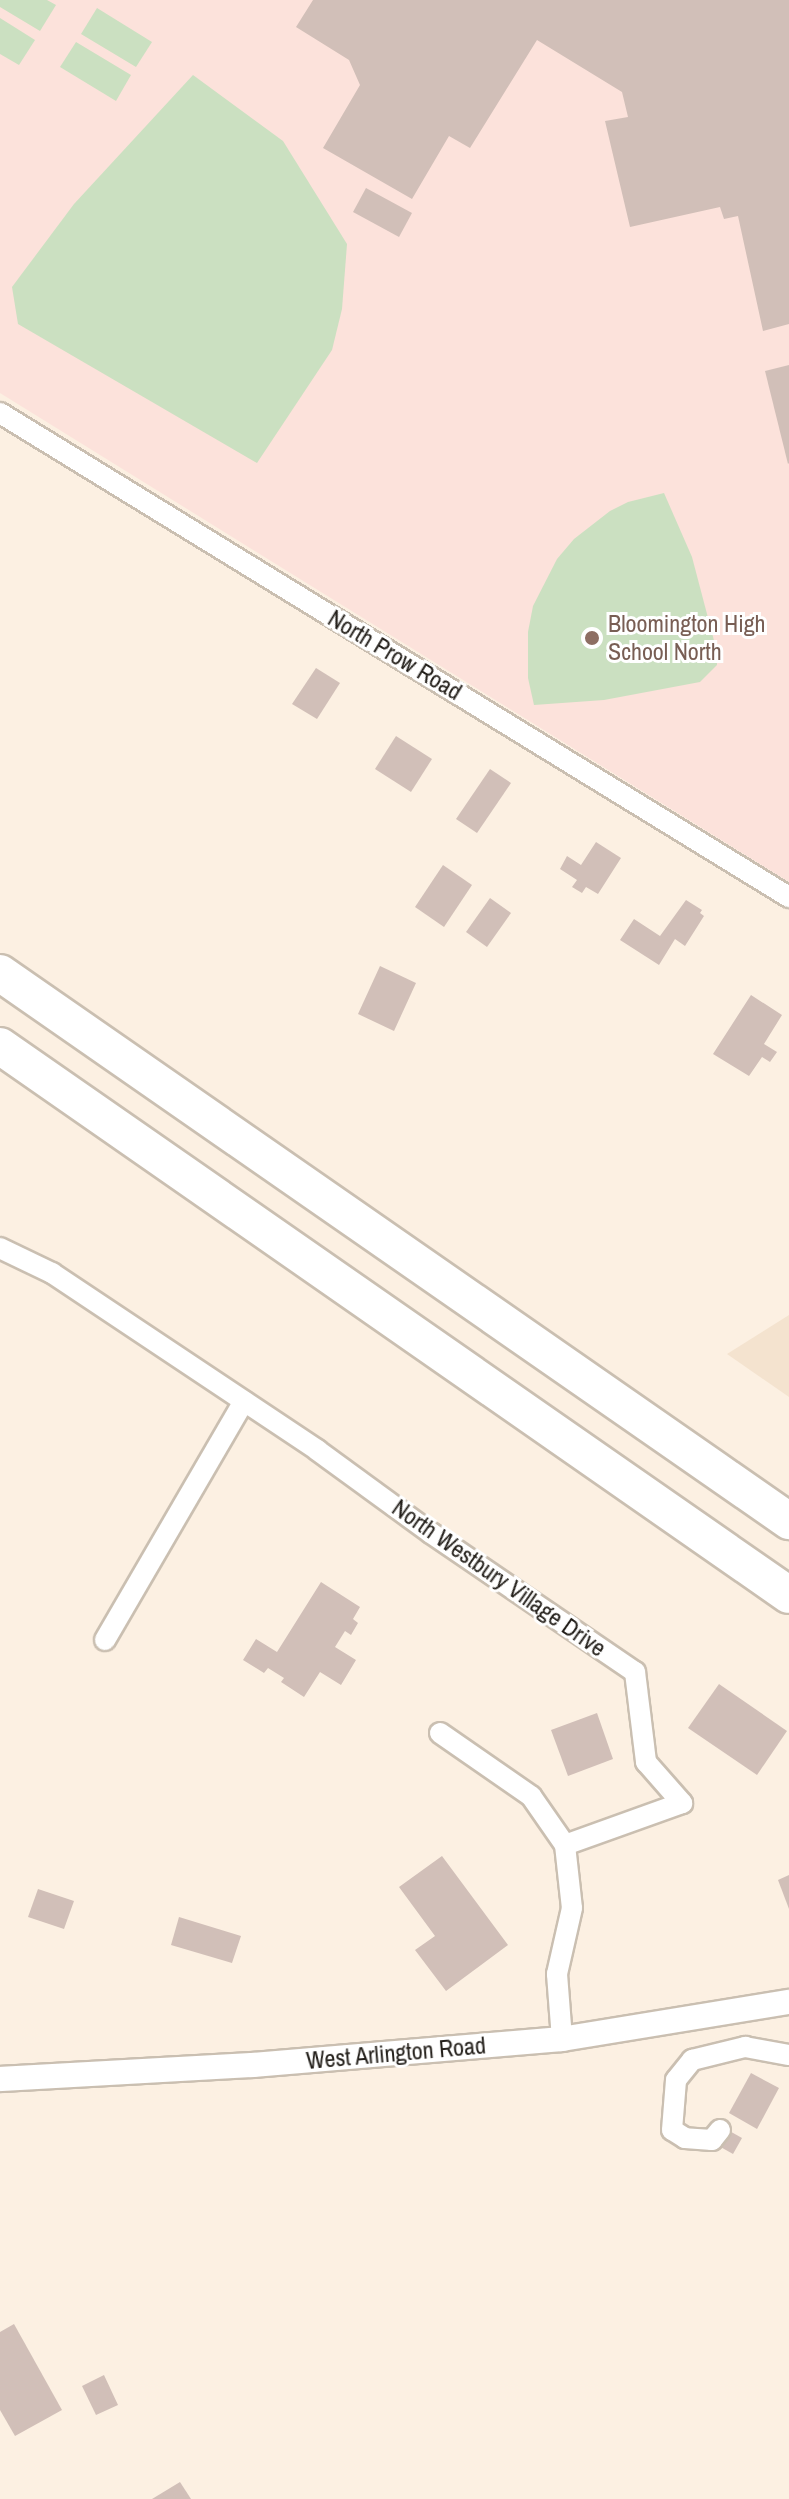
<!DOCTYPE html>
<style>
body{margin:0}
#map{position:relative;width:789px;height:2499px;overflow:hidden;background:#fcf0e2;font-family:"Archivo Narrow",sans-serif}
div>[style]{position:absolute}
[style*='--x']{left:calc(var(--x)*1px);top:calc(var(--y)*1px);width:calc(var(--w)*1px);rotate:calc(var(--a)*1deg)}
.built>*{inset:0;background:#f4e3cf}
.education>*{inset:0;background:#fce2db}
.green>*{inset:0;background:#cbe0c1}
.building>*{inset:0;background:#d1bfb8}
.roads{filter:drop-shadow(2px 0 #cabfb1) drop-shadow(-2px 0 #cabfb1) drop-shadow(0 2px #cabfb1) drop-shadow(0 -2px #cabfb1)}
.minor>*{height:20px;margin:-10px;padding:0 10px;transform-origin:10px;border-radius:10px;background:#fff}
.tertiary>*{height:24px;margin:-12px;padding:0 12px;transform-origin:12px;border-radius:12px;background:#fff}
.motorway>*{height:36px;margin:-18px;padding:0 18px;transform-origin:18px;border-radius:18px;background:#fff}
.dots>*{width:22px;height:22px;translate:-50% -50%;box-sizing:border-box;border:4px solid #fff;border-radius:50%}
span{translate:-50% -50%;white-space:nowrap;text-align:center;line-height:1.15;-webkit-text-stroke:6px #fff;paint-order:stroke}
.education-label{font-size:24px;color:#785e54}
.left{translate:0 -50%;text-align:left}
.street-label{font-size:24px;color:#231f1a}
</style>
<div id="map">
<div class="built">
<div style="clip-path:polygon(789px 1315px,789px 1397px,727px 1354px)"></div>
</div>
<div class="education">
<div style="clip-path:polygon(0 0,789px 0,789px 882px,0 393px)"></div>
</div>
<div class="green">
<div style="clip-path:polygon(0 0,47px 0,56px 5px,40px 31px,0 7px)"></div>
<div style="clip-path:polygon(97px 8px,152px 42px,136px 67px,81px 34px)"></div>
<div style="clip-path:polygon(0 18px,35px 40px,19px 65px,0 54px)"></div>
<div style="clip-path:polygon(76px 42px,131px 75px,116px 101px,60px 67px)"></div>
<div style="clip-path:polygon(193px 75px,283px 141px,347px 244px,342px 309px,332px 350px,257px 463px,18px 324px,12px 287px,74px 204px)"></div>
<div style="clip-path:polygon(664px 493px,692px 557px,717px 652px,717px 665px,700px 682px,604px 700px,534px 705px,528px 678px,528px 632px,533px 606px,557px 559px,574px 539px,610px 511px,628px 502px)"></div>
</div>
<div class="building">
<div style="clip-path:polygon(313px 0,789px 0,789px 324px,763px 331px,738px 216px,724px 219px,720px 207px,630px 227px,605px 121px,628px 117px,622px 92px,537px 40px,470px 148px,449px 136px,412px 199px,323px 148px,360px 85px,349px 60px,296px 27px)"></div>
<div style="clip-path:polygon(366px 188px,412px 213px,399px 237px,353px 212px)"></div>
<div style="clip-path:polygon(789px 365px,789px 463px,788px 464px,765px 371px)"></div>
<div style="clip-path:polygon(316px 668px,340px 683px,317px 719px,292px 704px)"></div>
<div style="clip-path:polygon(396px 736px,432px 759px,411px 792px,375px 769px)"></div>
<div style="clip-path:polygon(490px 769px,511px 783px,477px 833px,456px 819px)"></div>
<div style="clip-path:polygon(596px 842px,621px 858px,598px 894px,586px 887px,582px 893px,572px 887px,577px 880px,560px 869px,567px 856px,581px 865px)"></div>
<div style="clip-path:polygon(443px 865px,472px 885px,444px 927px,415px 907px)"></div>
<div style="clip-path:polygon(490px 898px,511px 913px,487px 947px,466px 932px)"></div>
<div style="clip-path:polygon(686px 900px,702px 910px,700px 913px,704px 916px,685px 946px,675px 939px,659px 965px,620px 940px,634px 919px,660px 936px)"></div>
<div style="clip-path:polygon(380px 966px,416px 983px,394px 1031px,358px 1014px)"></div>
<div style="clip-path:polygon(751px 995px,782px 1015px,764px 1044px,777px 1052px,770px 1062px,762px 1057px,749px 1076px,713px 1054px)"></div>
<div style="clip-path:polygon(321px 1582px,360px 1607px,353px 1619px,358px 1623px,351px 1635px,345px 1631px,335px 1647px,356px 1660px,341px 1685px,320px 1672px,304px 1697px,281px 1682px,284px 1678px,268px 1668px,264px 1673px,243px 1660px,256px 1639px,277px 1652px)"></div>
<div style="clip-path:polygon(719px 1684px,787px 1731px,757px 1775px,688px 1728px)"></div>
<div style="clip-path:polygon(597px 1713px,613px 1759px,568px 1776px,551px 1730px)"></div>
<div style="clip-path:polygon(442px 1856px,508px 1945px,446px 1991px,415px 1950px,435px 1936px,399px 1887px)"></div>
<div style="clip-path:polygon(789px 1875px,789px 1909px,778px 1880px)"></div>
<div style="clip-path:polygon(38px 1889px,74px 1901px,64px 1929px,28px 1917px)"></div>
<div style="clip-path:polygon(179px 1917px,241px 1936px,232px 1963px,171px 1945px)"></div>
<div style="clip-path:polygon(751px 2073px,779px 2088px,757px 2129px,729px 2113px)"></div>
<div style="clip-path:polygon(726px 2129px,742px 2138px,733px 2154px,717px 2145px)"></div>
<div style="clip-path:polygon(14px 2324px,62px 2410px,15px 2436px,0 2410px,0 2332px)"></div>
<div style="clip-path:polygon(104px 2375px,118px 2405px,96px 2415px,82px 2386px)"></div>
<div style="clip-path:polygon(180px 2482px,191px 2499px,152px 2499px)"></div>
</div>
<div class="roads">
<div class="minor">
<div style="--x:0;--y:413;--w:926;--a:31.53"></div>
<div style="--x:0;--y:1248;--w:58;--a:25.7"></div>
<div style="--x:52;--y:1273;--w:319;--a:33.7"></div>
<div style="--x:317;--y:1450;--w:141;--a:36.1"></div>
<div style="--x:431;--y:1533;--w:247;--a:34.3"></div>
<div style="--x:635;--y:1672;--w:91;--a:83"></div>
<div style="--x:646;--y:1762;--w:55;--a:48.7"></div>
<div style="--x:682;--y:1803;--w:124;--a:160.3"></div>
<div style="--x:105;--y:1640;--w:276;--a:-59.8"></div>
<div style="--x:440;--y:1733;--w:111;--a:34.7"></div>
<div style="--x:531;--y:1796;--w:60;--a:55.2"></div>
<div style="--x:565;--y:1845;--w:63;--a:83.7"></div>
<div style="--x:572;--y:1908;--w:68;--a:102.8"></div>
<div style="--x:557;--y:1974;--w:65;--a:85.6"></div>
<div style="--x:720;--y:2130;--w:13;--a:129"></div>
<div style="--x:712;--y:2140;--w:27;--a:-176"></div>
<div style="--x:685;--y:2138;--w:15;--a:-148"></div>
<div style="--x:672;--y:2130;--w:50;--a:-85.4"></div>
<div style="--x:676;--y:2080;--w:26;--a:-51"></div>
<div style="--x:692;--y:2060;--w:55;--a:-13.8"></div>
<div style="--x:745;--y:2047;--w:45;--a:10.3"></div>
</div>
<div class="tertiary">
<div style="--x:0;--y:2079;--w:253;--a:-3.2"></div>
<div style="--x:253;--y:2065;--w:310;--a:-4.8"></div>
<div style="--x:562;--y:2039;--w:230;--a:-9.3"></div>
</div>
<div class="motorway">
<div style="--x:0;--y:973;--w:961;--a:34.78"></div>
<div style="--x:0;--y:1046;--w:961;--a:34.83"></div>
</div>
</div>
<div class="dots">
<div style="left:592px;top:638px;background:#8d6e63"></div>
</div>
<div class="education-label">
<span class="left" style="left:608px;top:638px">Bloomington High<br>School North</span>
</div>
<div class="street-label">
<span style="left:395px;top:655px;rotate:31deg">North Prow Road</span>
<span style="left:499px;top:1578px;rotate:35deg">North Westbury Village Drive</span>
<span style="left:396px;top:2053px;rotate:-5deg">West Arlington Road</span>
</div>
</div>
